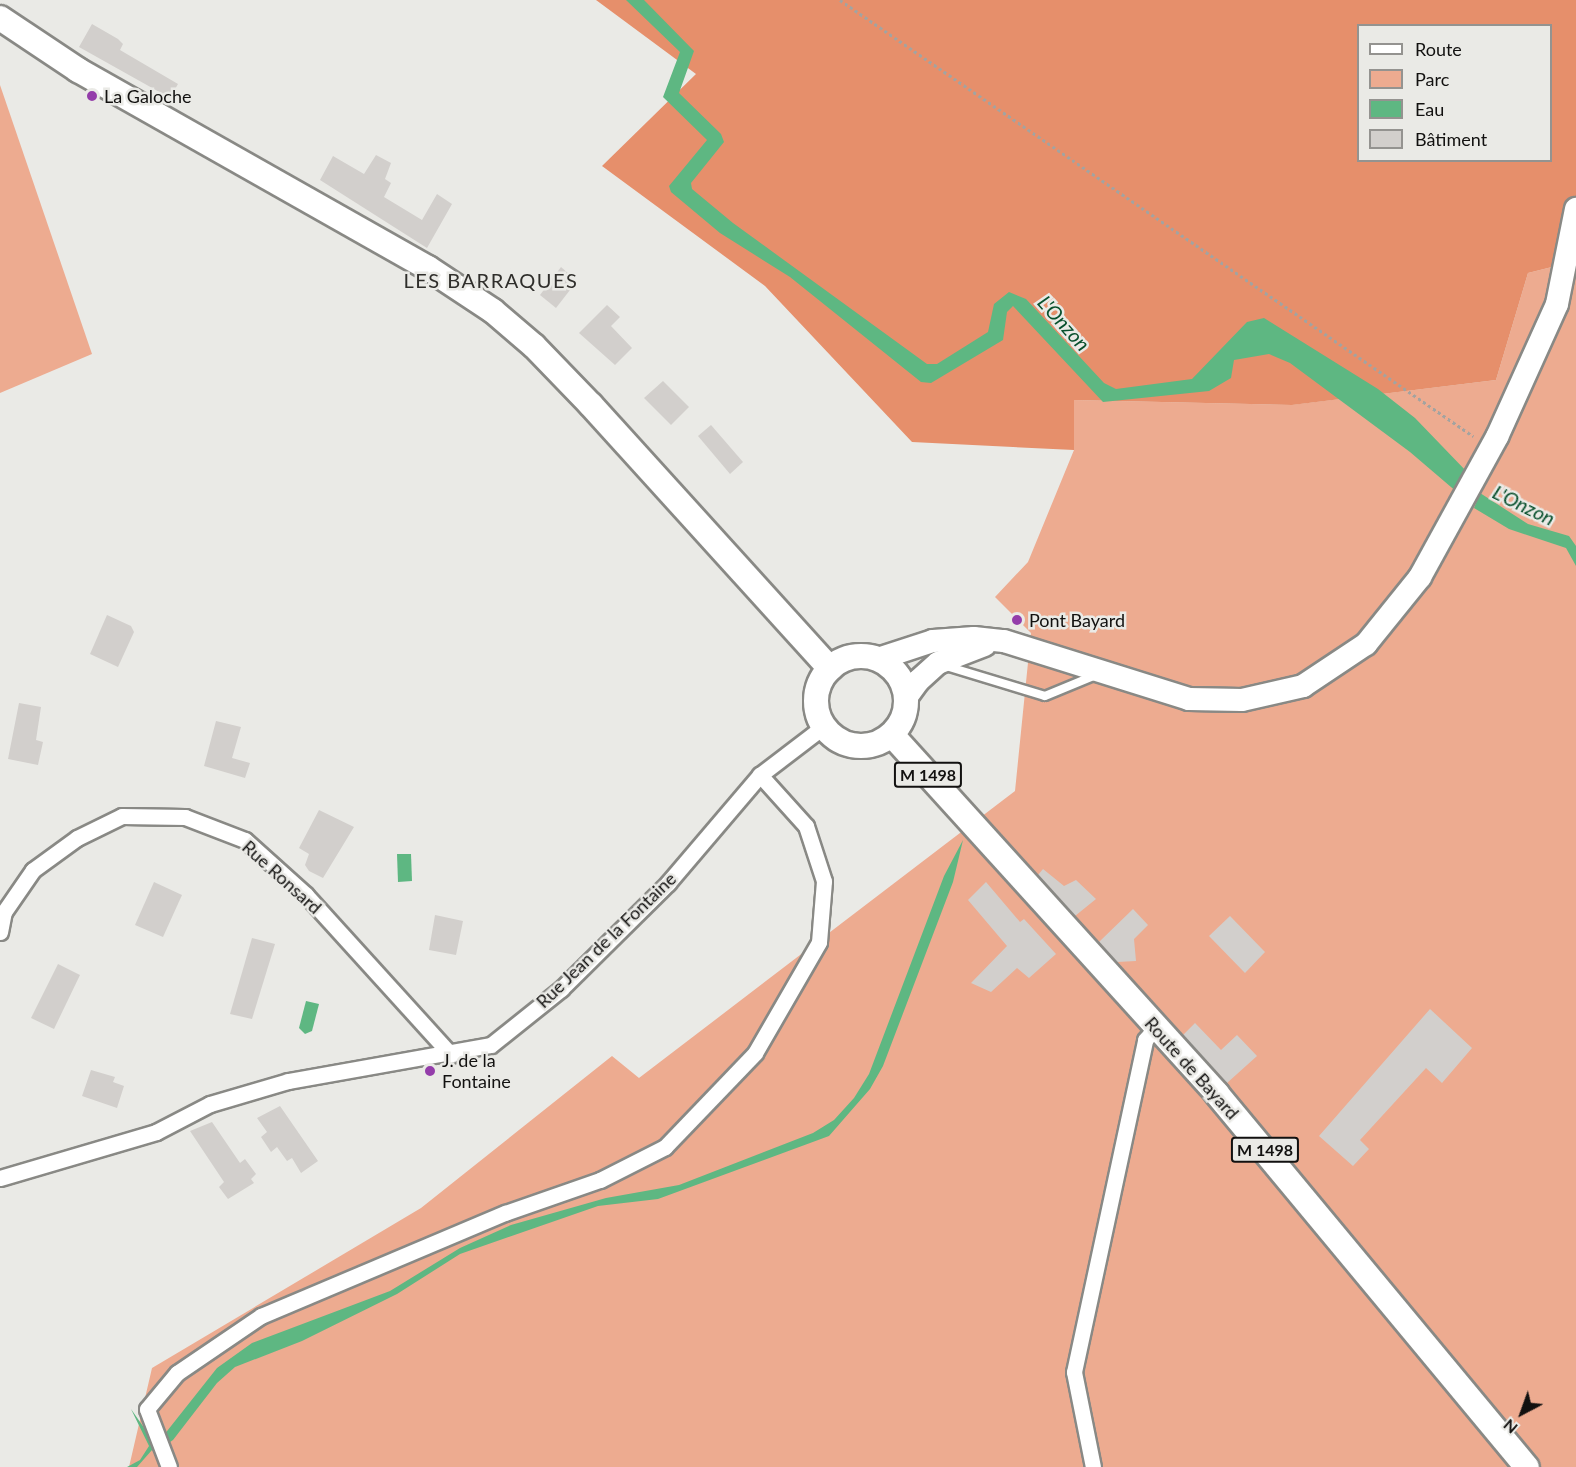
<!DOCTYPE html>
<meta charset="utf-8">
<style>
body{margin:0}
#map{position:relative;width:1576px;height:1467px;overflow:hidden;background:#eaeae6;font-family:Lato,sans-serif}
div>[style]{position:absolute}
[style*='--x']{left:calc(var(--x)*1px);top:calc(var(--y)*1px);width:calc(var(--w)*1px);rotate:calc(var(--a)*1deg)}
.green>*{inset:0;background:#edab90}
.forest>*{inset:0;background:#e68f6b}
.water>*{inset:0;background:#5eb782}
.building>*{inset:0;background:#d2cfcc}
.path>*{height:3px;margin-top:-1.5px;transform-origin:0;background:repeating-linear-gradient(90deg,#a3a3a0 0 3px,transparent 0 6px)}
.roads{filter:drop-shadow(2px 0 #898985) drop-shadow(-2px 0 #898985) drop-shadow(0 2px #898985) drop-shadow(0 -2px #898985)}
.service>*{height:8px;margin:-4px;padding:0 4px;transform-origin:4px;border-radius:4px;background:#fff}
.minor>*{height:15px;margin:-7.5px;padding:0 7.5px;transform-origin:7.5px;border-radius:7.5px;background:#fff}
.secondary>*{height:22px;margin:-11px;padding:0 11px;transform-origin:11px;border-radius:11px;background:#fff}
.primary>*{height:24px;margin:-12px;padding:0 12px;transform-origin:12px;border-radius:12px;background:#fff}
.primary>.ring{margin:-12px;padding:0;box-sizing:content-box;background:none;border:24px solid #fff;border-radius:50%}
.dots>*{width:16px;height:16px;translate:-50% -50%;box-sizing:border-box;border:3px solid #eaeae6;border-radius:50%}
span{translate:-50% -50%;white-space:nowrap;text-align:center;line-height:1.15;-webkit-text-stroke:5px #eaeae6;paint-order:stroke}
.shield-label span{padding:2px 4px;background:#eaeae6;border:2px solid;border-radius:4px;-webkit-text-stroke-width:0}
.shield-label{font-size:16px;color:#121110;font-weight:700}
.poi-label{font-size:18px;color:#121110}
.left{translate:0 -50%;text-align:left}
.street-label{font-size:18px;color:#121110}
.neighbourhood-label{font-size:20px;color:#2f2e2b;letter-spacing:1.5px}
.water-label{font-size:20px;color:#08502d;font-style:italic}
.legend{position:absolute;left:1357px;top:24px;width:195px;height:138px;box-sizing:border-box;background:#eaeae6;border:2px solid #949390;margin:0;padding:8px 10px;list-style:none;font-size:18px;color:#121110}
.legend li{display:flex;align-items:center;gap:12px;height:30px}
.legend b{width:30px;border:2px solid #949390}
.north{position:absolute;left:1492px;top:1383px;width:60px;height:60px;-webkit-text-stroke:4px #eaeae6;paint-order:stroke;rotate:221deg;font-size:16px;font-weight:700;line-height:24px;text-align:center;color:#121110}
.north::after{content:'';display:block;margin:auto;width:21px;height:27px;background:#121110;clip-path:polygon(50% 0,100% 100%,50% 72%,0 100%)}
</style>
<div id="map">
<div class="green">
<div style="clip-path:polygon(0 85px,92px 354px,0 393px)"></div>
<div style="clip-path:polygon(1576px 261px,1576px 1467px,129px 1467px,152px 1368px,421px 1208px,612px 1056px,639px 1078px,1015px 791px,1031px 633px,995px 597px,1028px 562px,1074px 450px,1074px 400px,1291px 405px,1496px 380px,1528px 273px)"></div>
</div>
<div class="forest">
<div style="clip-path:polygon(evenodd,596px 0,1576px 0,1576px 261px,1528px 273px,1496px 380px,1292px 405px,1074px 400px,1074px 450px,912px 442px,765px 286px,602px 166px,696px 74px,596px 0,1358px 26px,1550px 26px,1550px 160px,1358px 160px,1358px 26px)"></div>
</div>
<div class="water">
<div style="clip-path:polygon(626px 0,644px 0,694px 51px,679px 93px,721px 134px,724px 142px,691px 183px,692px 189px,733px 223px,927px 364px,937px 364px,988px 332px,994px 304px,1009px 292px,1026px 299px,1104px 383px,1116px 389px,1192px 379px,1247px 322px,1264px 318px,1378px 389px,1415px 418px,1468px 473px,1458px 493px,1410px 452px,1290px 363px,1269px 354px,1234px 360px,1231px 378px,1209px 391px,1103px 402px,1013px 306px,1007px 312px,1003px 340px,931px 383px,921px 382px,790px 277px,720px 233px,671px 192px,669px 186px,707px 140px,663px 97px,680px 52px)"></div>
<div style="clip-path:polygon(1480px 493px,1528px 524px,1569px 536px,1576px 546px,1576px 566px,1566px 548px,1509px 529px,1474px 508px)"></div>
<div style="clip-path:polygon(963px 840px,953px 882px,883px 1066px,870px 1089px,829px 1136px,658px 1199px,598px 1206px,460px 1254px,397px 1294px,302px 1341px,235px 1367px,217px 1383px,173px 1440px,154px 1453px,152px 1450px,137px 1467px,127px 1467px,140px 1460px,149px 1446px,131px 1409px,156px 1445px,217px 1368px,252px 1343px,390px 1291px,460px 1248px,511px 1225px,606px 1198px,679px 1185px,813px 1133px,834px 1120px,854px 1098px,869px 1074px,944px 876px)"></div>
<div style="clip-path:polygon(397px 854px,411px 854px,412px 881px,398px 882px)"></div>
<div style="clip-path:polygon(306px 1001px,319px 1004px,312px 1031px,305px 1034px,299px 1028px)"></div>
</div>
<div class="building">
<div style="clip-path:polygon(92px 24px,118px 39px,123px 44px,120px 50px,178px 84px,170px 98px,79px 47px)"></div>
<div style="clip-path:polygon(376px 155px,391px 163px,385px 179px,391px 183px,384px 197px,422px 220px,437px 194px,452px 204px,427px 248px,320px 180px,333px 156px,364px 174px)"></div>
<div style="clip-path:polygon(561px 267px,577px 281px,556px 308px,540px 295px)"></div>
<div style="clip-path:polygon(607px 305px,620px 317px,611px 326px,632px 348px,615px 365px,579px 333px)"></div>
<div style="clip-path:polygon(663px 381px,689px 407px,671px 425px,644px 398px)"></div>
<div style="clip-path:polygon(711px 425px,743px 462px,730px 474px,698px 436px)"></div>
<div style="clip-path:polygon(107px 615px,131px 626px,134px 632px,118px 667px,90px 654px)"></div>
<div style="clip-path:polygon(19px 703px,41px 707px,36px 740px,43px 742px,38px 765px,8px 759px)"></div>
<div style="clip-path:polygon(216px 721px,241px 727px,232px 758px,250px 763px,245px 778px,204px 766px)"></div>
<div style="clip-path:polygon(319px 810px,354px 827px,323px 878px,309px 871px,305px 865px,309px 854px,299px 848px)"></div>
<div style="clip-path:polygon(1043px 869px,1064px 886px,1076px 880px,1096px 899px,1075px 916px,1038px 875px)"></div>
<div style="clip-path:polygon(154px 882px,182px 895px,163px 937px,135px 925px)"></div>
<div style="clip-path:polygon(986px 882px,1020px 922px,1024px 919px,1056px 954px,1029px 978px,1017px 968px,991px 992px,971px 983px,1007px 946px,968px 900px)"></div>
<div style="clip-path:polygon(1133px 909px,1148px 925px,1134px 939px,1136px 961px,1117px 962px,1099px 942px)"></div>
<div style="clip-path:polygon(435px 915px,463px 921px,456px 955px,429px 950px)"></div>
<div style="clip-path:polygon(1230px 916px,1265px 952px,1245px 973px,1209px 936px)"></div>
<div style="clip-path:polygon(252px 938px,275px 944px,252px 1019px,230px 1014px)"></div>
<div style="clip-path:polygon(58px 964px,80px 975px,54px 1029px,31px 1018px)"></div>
<div style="clip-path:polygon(1430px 1009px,1472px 1048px,1442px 1083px,1426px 1068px,1360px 1140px,1369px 1149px,1353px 1166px,1319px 1136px)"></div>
<div style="clip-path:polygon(1195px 1023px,1221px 1050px,1237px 1035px,1257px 1056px,1227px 1083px,1183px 1035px)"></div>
<div style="clip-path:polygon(91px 1070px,115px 1077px,113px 1082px,124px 1086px,117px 1108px,82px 1096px)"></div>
<div style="clip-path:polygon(280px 1106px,318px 1161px,301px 1173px,292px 1158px,287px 1161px,277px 1147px,271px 1152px,261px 1137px,267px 1132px,257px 1118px)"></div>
<div style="clip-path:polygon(212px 1122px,240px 1163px,245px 1159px,256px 1174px,251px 1179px,254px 1183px,228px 1199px,219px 1187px,224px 1182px,190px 1131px)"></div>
</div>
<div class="path">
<div style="--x:840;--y:0;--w:769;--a:34.56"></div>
</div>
<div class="roads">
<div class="service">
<div style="--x:946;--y:666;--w:103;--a:16.9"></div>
<div style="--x:1045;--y:696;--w:55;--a:-22.4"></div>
</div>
<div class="minor">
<div style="--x:0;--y:932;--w:20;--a:-79"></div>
<div style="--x:4;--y:912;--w:51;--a:-55.4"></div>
<div style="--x:33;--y:870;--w:54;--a:-36"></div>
<div style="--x:77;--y:838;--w:50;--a:-26.1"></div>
<div style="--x:122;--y:816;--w:63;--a:0.9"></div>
<div style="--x:185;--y:817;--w:64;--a:21"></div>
<div style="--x:245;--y:840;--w:82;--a:42"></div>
<div style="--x:306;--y:895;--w:216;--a:47.8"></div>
<div style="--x:0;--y:1178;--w:163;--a:-16.4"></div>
<div style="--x:156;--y:1132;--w:61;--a:-27.4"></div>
<div style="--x:210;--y:1104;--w:81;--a:-16.4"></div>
<div style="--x:288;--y:1081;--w:206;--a:-10.1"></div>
<div style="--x:491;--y:1045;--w:90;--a:-38.7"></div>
<div style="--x:561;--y:989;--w:151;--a:-44.7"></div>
<div style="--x:668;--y:883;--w:142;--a:-49.6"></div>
<div style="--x:760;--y:775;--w:81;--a:-37.4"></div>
<div style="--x:169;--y:1467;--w:62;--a:-110.8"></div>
<div style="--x:147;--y:1409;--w:47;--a:-50.2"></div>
<div style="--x:177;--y:1373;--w:102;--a:-34.2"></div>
<div style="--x:261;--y:1316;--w:265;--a:-22.9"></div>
<div style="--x:505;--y:1213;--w:101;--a:-19.2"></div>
<div style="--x:600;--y:1180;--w:73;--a:-26.9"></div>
<div style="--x:665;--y:1147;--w:130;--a:-46.2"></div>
<div style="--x:755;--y:1053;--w:128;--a:-60"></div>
<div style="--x:819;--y:942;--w:61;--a:-85.3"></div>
<div style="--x:824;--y:881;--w:58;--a:-108.1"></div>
<div style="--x:806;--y:826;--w:69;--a:-132"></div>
<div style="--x:1093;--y:1467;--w:97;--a:-101.3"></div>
<div style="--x:1074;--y:1372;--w:340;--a:-77.9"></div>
<div style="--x:1145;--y:1040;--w:17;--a:-50"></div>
</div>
<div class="secondary">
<div style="--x:881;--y:658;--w:55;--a:-18.1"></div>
<div style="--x:933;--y:641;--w:41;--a:-4.2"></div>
<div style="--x:974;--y:638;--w:30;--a:6"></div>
<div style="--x:1004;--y:641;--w:194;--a:17.4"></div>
<div style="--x:1189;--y:699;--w:53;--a:1.1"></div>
<div style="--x:1242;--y:700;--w:63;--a:-12.9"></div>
<div style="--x:1303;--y:686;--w:76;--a:-33.7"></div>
<div style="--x:1366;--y:644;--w:86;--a:-51.1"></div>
<div style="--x:1420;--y:577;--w:160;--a:-61.2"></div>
<div style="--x:1497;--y:437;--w:146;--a:-65.7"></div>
<div style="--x:1557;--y:304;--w:97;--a:-78.7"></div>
<div style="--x:905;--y:699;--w:22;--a:-54"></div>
<div style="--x:918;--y:681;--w:27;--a:-42"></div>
<div style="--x:938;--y:663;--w:50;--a:-21"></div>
</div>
<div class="primary">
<div style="--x:0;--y:18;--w:94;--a:33.7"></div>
<div style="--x:78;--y:70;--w:402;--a:29.5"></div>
<div style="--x:428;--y:268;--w:78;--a:33.5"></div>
<div style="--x:493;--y:311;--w:54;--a:40.5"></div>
<div style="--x:534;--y:346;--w:82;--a:46"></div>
<div style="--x:591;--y:405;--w:356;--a:47.8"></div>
<div class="ring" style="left:816px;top:656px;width:66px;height:66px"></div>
<div style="--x:892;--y:735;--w:484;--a:47.8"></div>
<div style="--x:1217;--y:1094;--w:485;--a:50.3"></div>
</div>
</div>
<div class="dots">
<div style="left:92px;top:96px;background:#943daa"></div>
<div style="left:1017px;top:620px;background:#943daa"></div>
<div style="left:430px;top:1071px;background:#943daa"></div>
</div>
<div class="shield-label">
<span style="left:928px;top:775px">M 1498</span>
<span style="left:1265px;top:1150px">M 1498</span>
</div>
<div class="poi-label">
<span class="left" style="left:104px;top:96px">La Galoche</span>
<span class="left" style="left:1029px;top:620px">Pont Bayard</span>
<span class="left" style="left:442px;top:1071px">J. de la<br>Fontaine</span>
</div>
<div class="street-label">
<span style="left:282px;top:877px;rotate:42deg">Rue Ronsard</span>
<span style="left:606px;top:940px;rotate:-44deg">Rue Jean de la Fontaine</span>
<span style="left:1192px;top:1068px;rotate:48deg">Route de Bayard</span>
</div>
<div class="neighbourhood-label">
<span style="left:491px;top:280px">LES BARRAQUES</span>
</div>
<div class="water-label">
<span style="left:1064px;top:323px;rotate:48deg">L'Onzon</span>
<span style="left:1524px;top:505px;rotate:26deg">L'Onzon</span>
</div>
<ul class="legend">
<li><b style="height:8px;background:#fff"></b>Route</li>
<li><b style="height:16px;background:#edab90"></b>Parc</li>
<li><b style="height:16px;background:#5eb782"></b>Eau</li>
<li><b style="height:16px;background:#d2cfcc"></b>Bâtiment</li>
</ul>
<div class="north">N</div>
</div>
